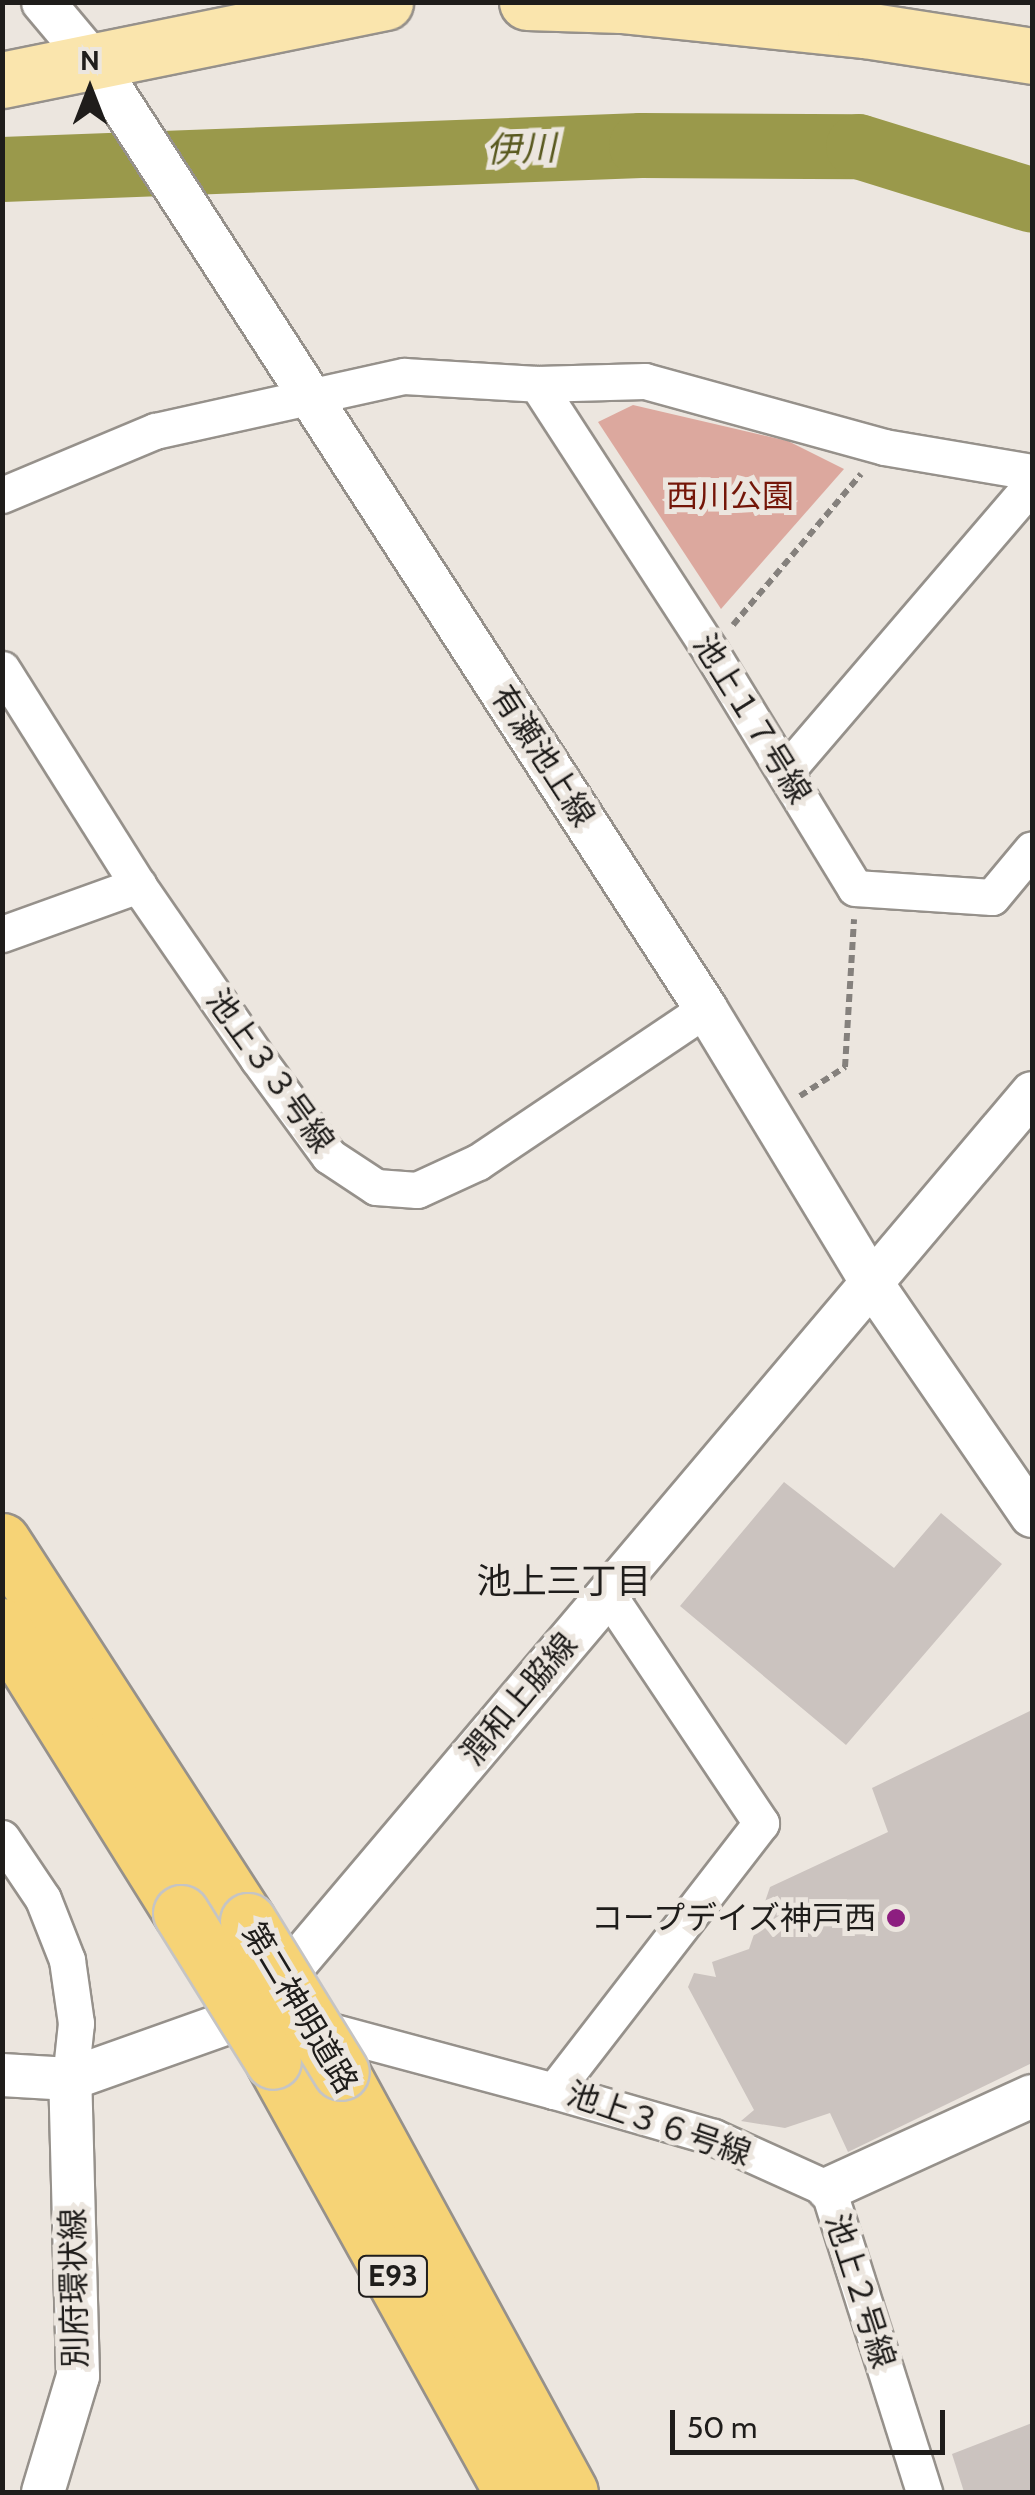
<!DOCTYPE html>
<meta charset="utf-8">
<style>
body{margin:0}
#map{position:relative;width:1035px;height:2495px;overflow:hidden;background:#ece6df;font-family:Cabin,"Noto Sans JP",sans-serif}
div>[style]{position:absolute}
[style*='--x']{left:calc(var(--x)*1px);top:calc(var(--y)*1px);width:calc(var(--w)*1px);rotate:calc(var(--a)*1deg)}
.green>*{inset:0;background:#dca89e}
.river>*{height:65px;margin:-32.5px;padding:0 32.5px;transform-origin:32.5px;border-radius:32.5px;background:#9a994b}
.building>*{inset:0;background:#cbc3bf}
.path>*{height:6px;margin-top:-3px;transform-origin:0;background:repeating-linear-gradient(90deg,#85817d 0 8px,transparent 0 13px)}
.roads{filter:drop-shadow(2px 0 #96918b) drop-shadow(-2px 0 #96918b) drop-shadow(0 2px #96918b) drop-shadow(0 -2px #96918b)}
.minor>*{height:35px;margin:-17.5px;padding:0 17.5px;transform-origin:17.5px;border-radius:17.5px;background:#fff}
.tertiary>*{height:42px;margin:-21px;padding:0 21px;transform-origin:21px;border-radius:21px;background:#fff}
.primary>*{height:55px;margin:-27.5px;padding:0 27.5px;transform-origin:27.5px;border-radius:27.5px;background:#fae5ad}
.motorway>*{height:55px;margin:-27.5px;padding:0 27.5px;transform-origin:27.5px;border-radius:27.5px;background:#f6d376}
.bridges{filter:drop-shadow(2px 0 #c5c4c4) drop-shadow(-2px 0 #c5c4c4) drop-shadow(0 2px #c5c4c4) drop-shadow(0 -2px #c5c4c4)}
.motorway-bridge>*{height:55px;margin:-27.5px;padding:0 27.5px;transform-origin:27.5px;border-radius:27.5px;background:#f6d376}
.dots>*{width:28px;height:28px;translate:-50% -50%;box-sizing:border-box;border:5px solid #ece6df;border-radius:50%}
span{translate:-50% -50%;white-space:nowrap;text-align:center;line-height:1.15;-webkit-text-stroke:10px #ece6df;paint-order:stroke}
.shield-label span{padding:2px 8px;background:#ece6df;border:2px solid;border-radius:8px;-webkit-text-stroke-width:0}
.shield-label{font-size:30px;color:#1f1d1b;font-weight:700}
.park-label{font-size:32px;color:#741608}
.street-label{font-size:32px;color:#1f1d1b}
.poi-label{font-size:32px;color:#1f1d1b}
.right{translate:-100% -50%;text-align:right}
.water-label{font-size:35px;color:#59591f;font-style:italic}
.neighbourhood-label{font-size:35px;color:#1f1d1b}
.frame{position:absolute;inset:0;border:5px solid #1f1d1b;pointer-events:none}
.north{position:absolute;left:40px;top:40px;width:100px;height:100px;-webkit-text-stroke:8px #ece6df;paint-order:stroke;rotate:0deg;font-size:28px;font-weight:700;line-height:40px;text-align:center;color:#1f1d1b}
.north::after{content:'';display:block;margin:auto;width:35px;height:45px;background:#1f1d1b;clip-path:polygon(50% 0,100% 100%,50% 72%,0 100%)}
.scale{position:absolute;left:670px;top:2410px;width:275px;height:45px;box-sizing:border-box;border:5px solid #1f1d1b;border-top:0;padding-left:12px;font-size:30px;line-height:35px;white-space:nowrap;color:#1f1d1b;-webkit-text-stroke:8px #ece6df;paint-order:stroke}
</style>
<div id="map">
<div class="green">
<div style="clip-path:polygon(633px 405px,788px 441px,844px 469px,721px 609px,598px 422px)"></div>
</div>
<div class="river">
<div style="--x:2;--y:169;--w:639;--a:-2.15"></div>
<div style="--x:641;--y:145;--w:217;--a:0.3"></div>
<div style="--x:858;--y:146;--w:182;--a:17.2"></div>
</div>
<div class="building">
<div style="clip-path:polygon(784px 1482px,894px 1568px,941px 1513px,1002px 1564px,846px 1745px,680px 1606px)"></div>
<div style="clip-path:polygon(1032px 1710px,1032px 2063px,848px 2152px,830px 2113px,785px 2128px,741px 2121px,754px 2110px,688px 1987px,694px 1973px,716px 1977px,712px 1962px,749px 1949px,770px 1887px,888px 1832px,872px 1788px)"></div>
<div style="clip-path:polygon(1032px 2423px,1032px 2492px,964px 2492px,952px 2454px)"></div>
</div>
<div class="path">
<div style="--x:733;--y:625;--w:198;--a:-49.7"></div>
<div style="--x:800;--y:1096;--w:54;--a:-32.8"></div>
<div style="--x:845;--y:1067;--w:148;--a:-86.5"></div>
</div>
<div class="roads">
<div class="minor">
<div style="--x:537;--y:384;--w:320;--a:57"></div>
<div style="--x:711;--y:652;--w:276;--a:58.6"></div>
<div style="--x:855;--y:888;--w:137;--a:3.8"></div>
<div style="--x:992;--y:897;--w:62;--a:-50.2"></div>
<div style="--x:2;--y:495;--w:166;--a:-22.7"></div>
<div style="--x:155;--y:431;--w:255;--a:-12.5"></div>
<div style="--x:404;--y:376;--w:133;--a:3.4"></div>
<div style="--x:537;--y:384;--w:108;--a:-1.6"></div>
<div style="--x:645;--y:381;--w:248;--a:15.4"></div>
<div style="--x:884;--y:447;--w:150;--a:9.6"></div>
<div style="--x:2;--y:669;--w:255;--a:57.8"></div>
<div style="--x:138;--y:885;--w:211;--a:55.4"></div>
<div style="--x:258;--y:1059;--w:120;--a:53.8"></div>
<div style="--x:329;--y:1156;--w:56;--a:33.4"></div>
<div style="--x:376;--y:1187;--w:41;--a:4.2"></div>
<div style="--x:417;--y:1190;--w:67;--a:-24.7"></div>
<div style="--x:478;--y:1162;--w:275;--a:-33.9"></div>
<div style="--x:786;--y:771;--w:378;--a:-49.4"></div>
<div style="--x:2;--y:934;--w:145;--a:-19.8"></div>
<div style="--x:607;--y:1593;--w:277;--a:56.2"></div>
<div style="--x:761;--y:1823;--w:339;--a:127.7"></div>
<div style="--x:554;--y:2091;--w:166;--a:16.1"></div>
<div style="--x:713;--y:2137;--w:126;--a:24.3"></div>
<div style="--x:828;--y:2189;--w:318;--a:72.4"></div>
<div style="--x:2;--y:1838;--w:73;--a:56.1"></div>
<div style="--x:43;--y:1899;--w:66;--a:68.5"></div>
<div style="--x:67;--y:1960;--w:64;--a:81.9"></div>
<div style="--x:76;--y:2023;--w:56;--a:96.1"></div>
<div style="--x:304;--y:2024;--w:259;--a:15"></div>
</div>
<div class="tertiary">
<div style="--x:43;--y:2;--w:81;--a:50"></div>
<div style="--x:95;--y:64;--w:1125;--a:57.11"></div>
<div style="--x:706;--y:1009;--w:323;--a:58.8"></div>
<div style="--x:873;--y:1285;--w:280;--a:55.5"></div>
<div style="--x:2;--y:2075;--w:68;--a:3.4"></div>
<div style="--x:70;--y:2079;--w:194;--a:-19.6"></div>
<div style="--x:253;--y:2014;--w:1206;--a:-49.77"></div>
<div style="--x:828;--y:2189;--w:224;--a:-24.5"></div>
<div style="--x:43;--y:2492;--w:121;--a:-73.2"></div>
<div style="--x:78;--y:2376;--w:297;--a:-91.5"></div>
</div>
<div class="primary">
<div style="--x:527;--y:2;--w:94;--a:1.8"></div>
<div style="--x:621;--y:5;--w:245;--a:5.9"></div>
<div style="--x:865;--y:30;--w:169;--a:8.8"></div>
<div style="--x:2;--y:80;--w:391;--a:-11.5"></div>
</div>
<div class="motorway">
<div style="--x:2;--y:1541;--w:453;--a:57.1"></div>
<div style="--x:2;--y:1626;--w:338;--a:58"></div>
<div style="--x:273;--y:2061;--w:493;--a:61"></div>
<div style="--x:341;--y:2072;--w:478;--a:61.4"></div>
</div>
</div>
<div class="bridges">
<div class="motorway-bridge">
<div style="--x:181;--y:1913;--w:174;--a:58.1"></div>
<div style="--x:248;--y:1921;--w:177;--a:58.4"></div>
</div>
</div>
<div class="dots">
<div style="left:896px;top:1918px;background:#8d1e80"></div>
</div>
<div class="shield-label">
<span style="left:393px;top:2276px">E93</span>
</div>
<div class="park-label">
<span style="left:730px;top:496px">西川公園</span>
</div>
<div class="street-label">
<span style="left:752px;top:719px;rotate:58deg">池上１７号線</span>
<span style="left:543px;top:756px;rotate:57deg">有瀬池上線</span>
<span style="left:270px;top:1071px;rotate:54deg">池上３３号線</span>
<span style="left:519px;top:1699px;rotate:-50deg">潤和上脇線</span>
<span style="left:300px;top:2008px;rotate:59deg">第二神明道路</span>
<span style="left:659px;top:2124px;rotate:19deg">池上３６号線</span>
<span style="left:74px;top:2288px;rotate:-91deg">別府環状線</span>
<span style="left:860px;top:2291px;rotate:72deg">池上２号線</span>
</div>
<div class="poi-label">
<span class="right" style="left:876px;top:1918px">コープデイズ神戸西</span>
</div>
<div class="water-label">
<span style="left:521px;top:149px;rotate:-2deg">伊川</span>
</div>
<div class="neighbourhood-label">
<span style="left:564px;top:1581px">池上三丁目</span>
</div>
<div class="frame"></div>
<div class="north">N</div>
<div class="scale">50 m</div>
</div>
